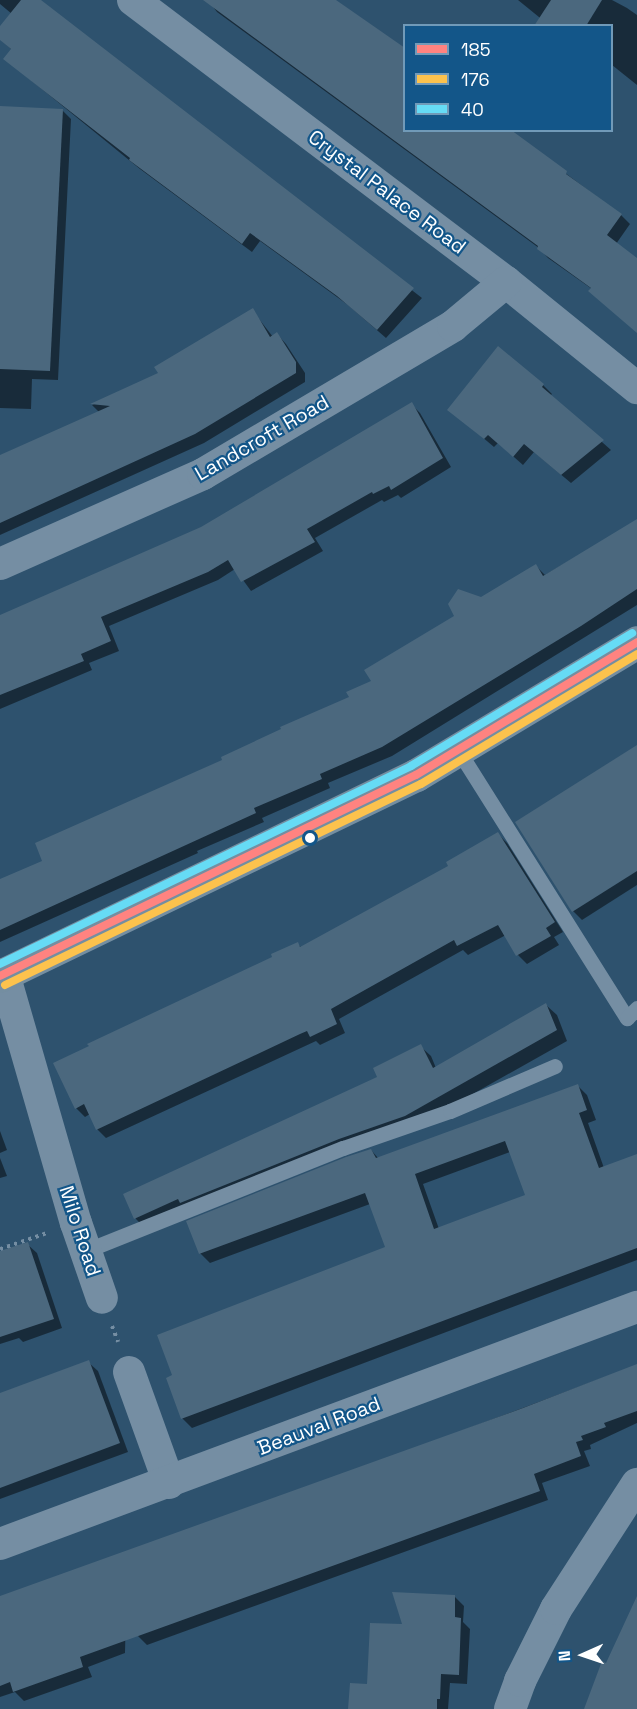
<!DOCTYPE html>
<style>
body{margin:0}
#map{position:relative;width:637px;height:1709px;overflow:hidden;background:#2e526e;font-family:"Space Grotesk",sans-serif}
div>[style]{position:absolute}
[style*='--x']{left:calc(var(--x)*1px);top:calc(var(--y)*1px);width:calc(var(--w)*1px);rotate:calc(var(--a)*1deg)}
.shadow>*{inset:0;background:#0007}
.building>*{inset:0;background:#4b687e}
.path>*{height:4px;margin-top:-2px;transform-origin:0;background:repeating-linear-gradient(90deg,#758ea3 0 3px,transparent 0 7.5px)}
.service>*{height:15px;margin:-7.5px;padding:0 7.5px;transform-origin:7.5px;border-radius:7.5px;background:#758ea3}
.minor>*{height:32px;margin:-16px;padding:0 16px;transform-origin:16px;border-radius:16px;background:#758ea3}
.primary>*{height:33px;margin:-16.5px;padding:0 16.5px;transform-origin:16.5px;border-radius:16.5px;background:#748ea1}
.bus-1>*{height:8px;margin:-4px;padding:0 4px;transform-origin:4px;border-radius:4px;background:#ff8380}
.bus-2>*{height:8px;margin:-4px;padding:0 4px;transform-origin:4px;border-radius:4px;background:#fcc24d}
.bus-3>*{height:8px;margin:-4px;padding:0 4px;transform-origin:4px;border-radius:4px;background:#66dbf5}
.dots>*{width:16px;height:16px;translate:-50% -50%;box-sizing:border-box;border:3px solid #135689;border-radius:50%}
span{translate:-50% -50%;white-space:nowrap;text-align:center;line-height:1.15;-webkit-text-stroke:4.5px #135689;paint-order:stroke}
.street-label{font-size:20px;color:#fff}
.legend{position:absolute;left:403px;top:24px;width:210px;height:108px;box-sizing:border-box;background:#135689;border:2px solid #719ab8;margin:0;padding:8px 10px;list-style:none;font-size:18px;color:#fff}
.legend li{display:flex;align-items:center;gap:12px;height:30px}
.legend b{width:30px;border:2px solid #719ab8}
.north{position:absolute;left:553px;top:1625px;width:60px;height:60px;-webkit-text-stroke:4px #135689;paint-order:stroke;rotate:267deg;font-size:16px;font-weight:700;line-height:24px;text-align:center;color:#fff}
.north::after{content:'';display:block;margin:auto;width:21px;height:27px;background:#fff;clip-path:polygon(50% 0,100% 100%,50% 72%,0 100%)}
</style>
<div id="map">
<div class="shadow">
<div style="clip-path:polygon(0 0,38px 0,422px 298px,386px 338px,348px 305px,260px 241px,252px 252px,140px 169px,5px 59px,12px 50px,0 39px,0 29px,12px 14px,0 4px)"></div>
<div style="clip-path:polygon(208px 0,333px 0,404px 130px,508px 130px,621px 215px,630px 224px,616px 244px,637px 261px,637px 331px,592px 289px,548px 258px,539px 248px,217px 12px)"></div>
<div style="clip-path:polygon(518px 0,612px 0,627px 8px,637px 15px,637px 85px,612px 65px,612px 26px,550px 26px)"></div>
<div style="clip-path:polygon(0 107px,62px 110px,71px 119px,58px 380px,32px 379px,31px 409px,0 408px)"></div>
<div style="clip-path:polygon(252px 310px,273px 337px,277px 334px,286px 344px,305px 373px,305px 382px,204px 443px,0 535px,0 458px,99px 412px,92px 405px,161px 374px)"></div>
<div style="clip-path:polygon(543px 385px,552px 394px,550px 396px,611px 450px,571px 483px,534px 452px,523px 465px,498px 443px,494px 447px,449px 409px)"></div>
<div style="clip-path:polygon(411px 404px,420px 413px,451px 467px,401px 498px,398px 495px,384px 502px,382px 500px,315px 538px,323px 551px,251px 591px,235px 569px,218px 580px,109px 626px,119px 651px,89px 663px,92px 670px,0 709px,0 617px,202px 528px)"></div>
<div style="clip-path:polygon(637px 521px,637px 605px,392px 756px,328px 783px,330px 788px,262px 818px,264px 822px,197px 851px,198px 853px,0 942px,0 881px,44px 861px,224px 761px,350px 698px,482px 599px,536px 566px,545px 575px)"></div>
<div style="clip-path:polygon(637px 747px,637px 885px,582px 920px,573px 911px)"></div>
<div style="clip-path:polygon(498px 834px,507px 843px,563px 932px,554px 937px,559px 945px,527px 964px,518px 955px,506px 935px,468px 955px,463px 950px,339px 1019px,345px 1033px,320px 1045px,316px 1041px,106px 1138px,97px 1129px,90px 1114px,85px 1117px,76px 1108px,274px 958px,297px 944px,302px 948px,450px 866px)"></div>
<div style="clip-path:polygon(546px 1005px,557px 1015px,567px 1041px,416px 1126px,146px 1229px,136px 1219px,125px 1195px,379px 1078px,420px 1046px,431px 1056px,436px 1068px)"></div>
<div style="clip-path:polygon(evenodd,577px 1085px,587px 1095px,596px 1120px,588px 1123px,604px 1168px,637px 1160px,637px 1260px,192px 1428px,182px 1418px,387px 1248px,370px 1204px,210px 1263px,200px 1253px,371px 1150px,379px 1159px,577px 1085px,510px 1152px,527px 1196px,439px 1229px,423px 1184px,510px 1152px)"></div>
<div style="clip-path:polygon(0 1131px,7px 1150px,0 1153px)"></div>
<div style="clip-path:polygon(0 1158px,7px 1176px,0 1178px)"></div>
<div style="clip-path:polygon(27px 1244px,37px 1253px,62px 1328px,23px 1342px,19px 1338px,0 1344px,0 1253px)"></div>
<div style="clip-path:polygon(88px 1362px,98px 1371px,128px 1452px,0 1499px,0 1395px)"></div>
<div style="clip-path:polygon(637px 1365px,637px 1423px,590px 1445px,591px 1449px,584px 1451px,590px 1466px,542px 1483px,548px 1500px,147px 1645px,138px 1636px,126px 1608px,125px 1653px,88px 1667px,92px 1677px,24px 1701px,15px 1692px,0 1697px,0 1598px,376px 1463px)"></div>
<div style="clip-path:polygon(455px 1597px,464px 1606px,463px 1622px,470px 1629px,467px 1684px,450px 1683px,448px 1709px,350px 1709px,368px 1685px)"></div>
</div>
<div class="building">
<div style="clip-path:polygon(21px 0,41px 0,414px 288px,377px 330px,337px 296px,250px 233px,242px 244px,129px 160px,130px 158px,3px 59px,11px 49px,0 40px,0 26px)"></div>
<div style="clip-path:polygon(203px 0,336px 0,405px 48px,405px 130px,511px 130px,567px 171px,566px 174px,622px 214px,607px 235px,637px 258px,637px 333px,588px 291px,591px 288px,537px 249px,538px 246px)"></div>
<div style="clip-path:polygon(551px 0,602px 0,586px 26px,534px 26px)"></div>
<div style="clip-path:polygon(0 106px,63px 109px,50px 371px,0 369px)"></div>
<div style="clip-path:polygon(253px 308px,270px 337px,277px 332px,296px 362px,296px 373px,195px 434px,0 523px,0 455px,110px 406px,90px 404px,158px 373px,154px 367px)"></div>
<div style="clip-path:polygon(498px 346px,544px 384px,542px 387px,604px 440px,561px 475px,524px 444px,513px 457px,488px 435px,484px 439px,447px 410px)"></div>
<div style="clip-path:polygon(412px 402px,443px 458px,391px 490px,389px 486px,373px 494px,372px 492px,307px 529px,315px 542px,241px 582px,228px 560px,208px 572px,101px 617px,111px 641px,81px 654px,84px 661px,0 695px,0 615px,201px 527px)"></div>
<div style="clip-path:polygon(637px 519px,637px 589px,581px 626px,382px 747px,320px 774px,322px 779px,254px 808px,256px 813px,0 930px,0 879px,42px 861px,35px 843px,222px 760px,221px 757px,281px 729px,280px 727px,349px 697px,346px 692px,371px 681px,364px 670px,454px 616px,448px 604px,458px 589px,481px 597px,536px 564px,543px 576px)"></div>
<div style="clip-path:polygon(637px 745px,637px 871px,572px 912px,515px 822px)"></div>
<div style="clip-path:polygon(498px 832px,555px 922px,546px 928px,551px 936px,516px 956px,498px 925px,457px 946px,454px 940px,331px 1009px,337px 1024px,310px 1037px,307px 1031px,300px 1034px,96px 1130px,84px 1104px,75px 1109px,53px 1063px,89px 1046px,87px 1044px,272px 957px,271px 954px,298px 942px,300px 947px,448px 866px,446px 862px)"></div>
<div style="clip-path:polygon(546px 1003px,557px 1030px,405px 1116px,339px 1139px,180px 1203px,178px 1199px,134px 1219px,123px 1194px,377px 1077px,373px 1068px,421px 1044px,433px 1068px)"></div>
<div style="clip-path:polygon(evenodd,578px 1084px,587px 1110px,579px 1113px,599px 1168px,637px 1154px,637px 1248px,181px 1419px,166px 1378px,172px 1375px,157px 1335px,385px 1247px,365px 1193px,199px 1254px,186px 1221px,346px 1157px,371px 1149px,376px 1158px,578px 1084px,505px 1141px,525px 1195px,434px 1229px,415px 1174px,505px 1141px)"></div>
<div style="clip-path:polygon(28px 1242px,54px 1319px,0 1337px,0 1251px)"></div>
<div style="clip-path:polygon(89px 1360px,120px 1443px,0 1488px,0 1393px)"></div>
<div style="clip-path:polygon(637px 1364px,637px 1411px,604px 1423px,606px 1427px,581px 1436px,583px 1440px,576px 1442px,581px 1456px,534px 1474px,540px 1491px,80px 1657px,83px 1667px,13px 1692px,10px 1682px,0 1686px,0 1596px,523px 1408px)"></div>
<div style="clip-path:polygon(392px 1592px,455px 1595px,455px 1617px,461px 1618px,459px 1675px,441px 1674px,440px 1699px,437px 1699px,437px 1709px,348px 1709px,350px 1683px,367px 1684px,370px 1623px,402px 1624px)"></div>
<div style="clip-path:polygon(637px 1596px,637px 1709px,584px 1709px,602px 1661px,606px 1663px)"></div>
</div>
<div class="path">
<div style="--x:0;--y:1249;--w:50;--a:-18.8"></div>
<div style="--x:112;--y:1326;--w:17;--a:69"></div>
</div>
<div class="service">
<div style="--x:458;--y:750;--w:317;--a:57.8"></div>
<div style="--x:627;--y:1018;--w:14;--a:-45"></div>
<div style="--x:85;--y:1251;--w:278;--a:-21.8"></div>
<div style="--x:343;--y:1148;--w:113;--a:-19.1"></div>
<div style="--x:450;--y:1111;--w:114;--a:-23.2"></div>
</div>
<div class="minor">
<div style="--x:133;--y:0;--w:468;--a:37.1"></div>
<div style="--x:506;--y:282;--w:169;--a:39"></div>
<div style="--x:0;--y:564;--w:222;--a:-23.9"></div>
<div style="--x:203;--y:474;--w:291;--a:-30.6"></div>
<div style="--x:453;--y:326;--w:69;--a:-39.7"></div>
<div style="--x:4;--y:974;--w:259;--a:73.9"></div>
<div style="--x:76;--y:1223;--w:79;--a:70.9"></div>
<div style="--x:129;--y:1372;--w:118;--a:70.2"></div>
<div style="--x:0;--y:1544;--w:680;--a:-20.41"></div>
<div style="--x:510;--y:1709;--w:30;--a:-70"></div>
<div style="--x:520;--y:1681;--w:80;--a:-63.4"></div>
<div style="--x:556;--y:1609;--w:149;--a:-57.1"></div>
</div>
<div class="primary">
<div style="--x:0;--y:976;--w:462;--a:-25.8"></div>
<div style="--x:416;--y:775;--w:258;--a:-31"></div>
</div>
<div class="bus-1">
<div style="--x:0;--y:976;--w:462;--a:-25.8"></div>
<div style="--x:416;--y:775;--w:258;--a:-31"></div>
</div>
<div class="bus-2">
<div style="--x:5;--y:985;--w:462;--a:-25.8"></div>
<div style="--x:421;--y:784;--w:252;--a:-31"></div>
</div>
<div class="bus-3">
<div style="--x:0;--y:964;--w:456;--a:-25.7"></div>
<div style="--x:411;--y:766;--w:258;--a:-31"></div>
</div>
<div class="dots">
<div style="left:310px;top:838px;background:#fff"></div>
</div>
<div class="street-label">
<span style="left:387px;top:192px;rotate:37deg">Crystal Palace Road</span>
<span style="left:262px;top:438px;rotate:-30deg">Landcroft Road</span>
<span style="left:80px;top:1231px;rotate:72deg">Milo Road</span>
<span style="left:319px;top:1426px;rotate:-21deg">Beauval Road</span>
</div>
<ul class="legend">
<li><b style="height:8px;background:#ff8380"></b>185</li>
<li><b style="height:8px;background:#fcc24d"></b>176</li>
<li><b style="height:8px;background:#66dbf5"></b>40</li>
</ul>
<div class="north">N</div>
</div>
